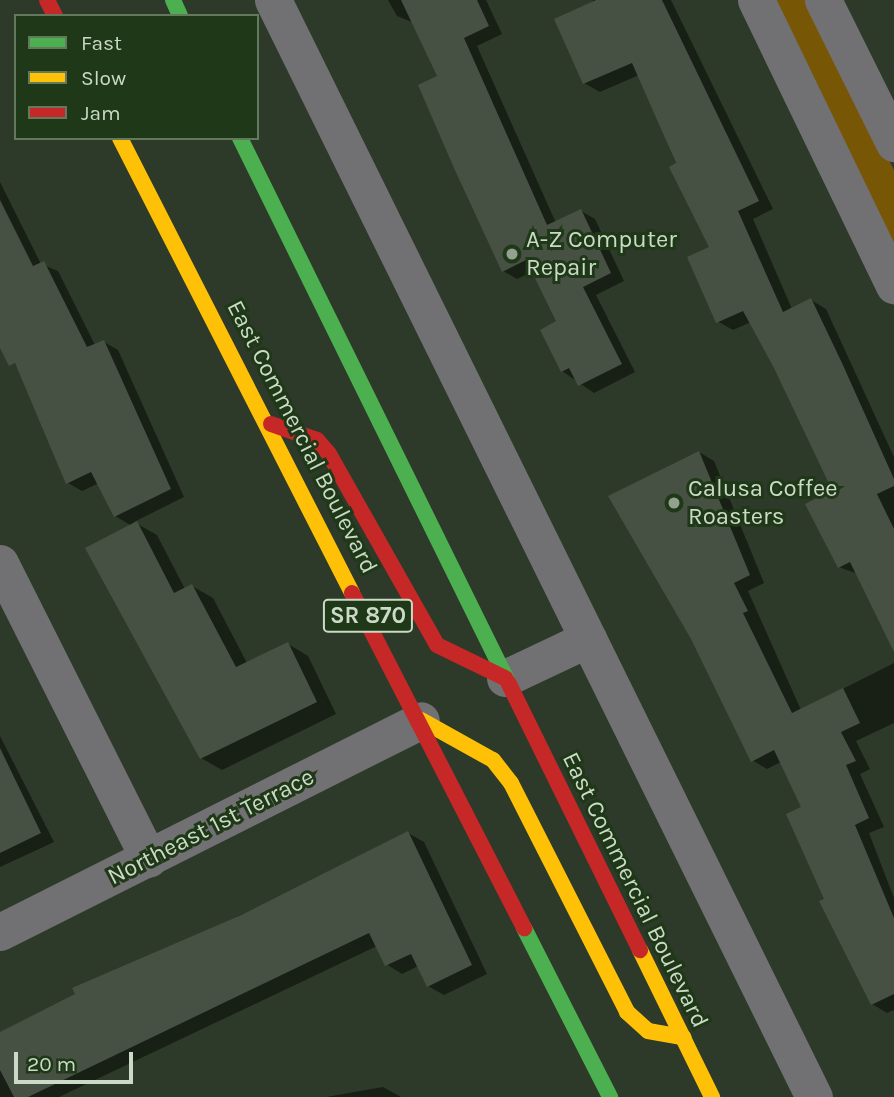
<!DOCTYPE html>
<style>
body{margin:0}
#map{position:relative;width:894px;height:1097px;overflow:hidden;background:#2d3a29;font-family:Karla,sans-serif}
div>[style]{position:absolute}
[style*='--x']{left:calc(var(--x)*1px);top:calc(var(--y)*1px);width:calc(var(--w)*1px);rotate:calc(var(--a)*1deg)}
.green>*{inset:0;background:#775606}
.shadow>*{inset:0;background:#0007}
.building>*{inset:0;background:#465143}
.street>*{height:37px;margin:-18.5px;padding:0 18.5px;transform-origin:18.5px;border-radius:18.5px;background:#717072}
.fast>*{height:16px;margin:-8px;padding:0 8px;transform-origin:8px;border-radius:8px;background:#4caf50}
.slow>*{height:16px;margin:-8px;padding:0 8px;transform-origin:8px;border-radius:8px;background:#ffc107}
.jam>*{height:16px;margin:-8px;padding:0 8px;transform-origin:8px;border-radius:8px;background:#c62828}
.dots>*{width:19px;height:19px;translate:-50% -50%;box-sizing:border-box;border:4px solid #1f3817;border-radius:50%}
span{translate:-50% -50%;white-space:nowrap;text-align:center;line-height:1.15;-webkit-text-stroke:6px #1f3817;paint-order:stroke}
.shield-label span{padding:2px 5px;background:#1f3817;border:2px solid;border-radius:5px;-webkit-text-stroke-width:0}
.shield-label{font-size:23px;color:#cadac6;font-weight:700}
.poi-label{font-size:24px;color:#cadac6}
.left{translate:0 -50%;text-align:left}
.street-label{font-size:24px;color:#cadac6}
.legend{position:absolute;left:14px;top:14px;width:245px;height:126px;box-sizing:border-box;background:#1f3817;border:2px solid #63795d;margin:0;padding:9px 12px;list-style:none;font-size:21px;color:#cadac6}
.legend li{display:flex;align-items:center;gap:14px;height:35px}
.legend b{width:35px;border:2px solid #63795d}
.scale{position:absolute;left:14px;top:1052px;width:119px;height:32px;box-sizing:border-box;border:4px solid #cadac6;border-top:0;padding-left:9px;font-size:21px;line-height:24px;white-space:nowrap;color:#cadac6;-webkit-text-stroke:5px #1f3817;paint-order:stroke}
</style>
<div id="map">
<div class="green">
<div style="clip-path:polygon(774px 0,809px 0,894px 170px,894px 244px)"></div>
</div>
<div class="shadow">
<div style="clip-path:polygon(388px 0,486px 0,502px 34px,477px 46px,556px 223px,581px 211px,595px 219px,624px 281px,596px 295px,635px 372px,594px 393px,562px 371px,559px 322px,534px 271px,517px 279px,503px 271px,439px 77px,414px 23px,397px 16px)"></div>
<div style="clip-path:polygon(593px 0,671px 0,773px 209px,753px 219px,792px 309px,811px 300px,826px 309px,894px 457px,894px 649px,858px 574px,839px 567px,834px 491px,775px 367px,751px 322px,733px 330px,717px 321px,711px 248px,639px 75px,600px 92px,584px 83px)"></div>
<div style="clip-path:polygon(0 182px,41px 264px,58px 271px,95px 345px,104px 342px,118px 350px,184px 497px,134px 522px,157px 535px,185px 589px,192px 586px,213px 598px,247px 663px,288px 644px,308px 656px,336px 714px,222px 770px,201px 758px,132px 526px,115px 516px,99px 483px,82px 491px,68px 483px,20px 370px,0 344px)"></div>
<div style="clip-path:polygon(699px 452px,714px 461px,764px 583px,748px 591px,801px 710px,894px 663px,894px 723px,856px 741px,870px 769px,860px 774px,884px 827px,869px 833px,894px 898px,894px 1010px,887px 1013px,872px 1004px,826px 900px,803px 808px,781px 762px,767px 769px,752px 760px)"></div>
<div style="clip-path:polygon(0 736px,54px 842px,0 867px)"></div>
<div style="clip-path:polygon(408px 833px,424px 842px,487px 974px,444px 995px,428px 986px,418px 966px,402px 974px,386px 964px,377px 946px,59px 1097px,0 1097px,0 1033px)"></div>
<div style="clip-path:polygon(383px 1087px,401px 1097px,326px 1097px)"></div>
</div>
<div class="building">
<div style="clip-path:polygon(401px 0,477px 0,489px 26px,464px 38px,547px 225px,581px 209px,611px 273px,583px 287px,622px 364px,578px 386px,569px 368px,561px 372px,540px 330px,556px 321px,526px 260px,502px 272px,454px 168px,418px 85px,437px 76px)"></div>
<div style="clip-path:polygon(596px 0,662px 0,759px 201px,738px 211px,783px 312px,811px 298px,842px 363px,894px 479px,894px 486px,877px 494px,894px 529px,894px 652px,850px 562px,838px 568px,805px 504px,832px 490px,774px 368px,743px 311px,716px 323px,687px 257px,709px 247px,669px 167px,676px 163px,632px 63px,583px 84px,554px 19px)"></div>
<div style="clip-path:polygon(0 200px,33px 266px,44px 261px,87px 347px,104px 340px,171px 489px,114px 517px,91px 472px,66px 484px,15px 363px,9px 366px,0 348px)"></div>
<div style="clip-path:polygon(699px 451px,750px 575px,734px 583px,748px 611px,743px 613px,792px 713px,843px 688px,860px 723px,841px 732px,856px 761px,846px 765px,869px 818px,855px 825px,894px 918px,894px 994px,871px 1005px,819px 901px,824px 899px,786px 814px,801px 807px,774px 750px,751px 762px,691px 639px,608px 496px)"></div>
<div style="clip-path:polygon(137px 521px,174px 593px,192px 584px,236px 667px,288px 642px,317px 702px,200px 759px,85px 548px)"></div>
<div style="clip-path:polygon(0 748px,41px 833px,0 853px)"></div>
<div style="clip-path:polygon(408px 831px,472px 965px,427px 987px,411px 954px,385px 966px,369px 933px,28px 1097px,14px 1097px,0 1070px,0 1032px,75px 994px,72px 988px,239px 916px)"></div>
</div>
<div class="street">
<div style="--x:273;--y:0;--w:1223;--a:63.75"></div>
<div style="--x:756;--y:0;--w:317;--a:64.2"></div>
<div style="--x:823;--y:0;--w:160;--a:63.6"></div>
<div style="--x:0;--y:563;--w:331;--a:63.3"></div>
<div style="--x:505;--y:678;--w:92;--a:-25.2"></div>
<div style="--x:0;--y:932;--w:471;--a:-26.7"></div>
</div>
<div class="fast">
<div style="--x:173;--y:0;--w:17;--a:66"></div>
<div style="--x:240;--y:138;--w:606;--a:63.77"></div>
<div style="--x:524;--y:928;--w:190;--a:63"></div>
</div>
<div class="slow">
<div style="--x:120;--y:138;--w:511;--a:62.98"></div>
<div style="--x:421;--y:720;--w:82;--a:29.1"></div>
<div style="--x:493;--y:760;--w:29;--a:52"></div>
<div style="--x:511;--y:783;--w:257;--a:63.1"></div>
<div style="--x:627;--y:1012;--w:28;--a:42"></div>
<div style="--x:648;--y:1031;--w:36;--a:10"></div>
<div style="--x:640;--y:950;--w:164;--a:63.9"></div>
</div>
<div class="jam">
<div style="--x:47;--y:0;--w:18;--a:63"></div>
<div style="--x:271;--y:424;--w:49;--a:19.2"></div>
<div style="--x:317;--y:440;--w:18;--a:49"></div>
<div style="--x:329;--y:454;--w:219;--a:60.5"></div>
<div style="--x:437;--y:645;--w:76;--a:25.9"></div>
<div style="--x:352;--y:593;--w:377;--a:62.8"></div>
<div style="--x:508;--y:682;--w:299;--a:63.8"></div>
</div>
<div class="dots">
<div style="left:512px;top:254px;background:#93a28f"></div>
<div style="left:674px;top:503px;background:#93a28f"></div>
</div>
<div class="shield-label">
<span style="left:368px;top:616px">SR 870</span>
</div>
<div class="poi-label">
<span class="left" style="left:526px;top:254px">A-Z Computer<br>Repair</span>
<span class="left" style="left:688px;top:503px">Calusa Coffee<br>Roasters</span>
</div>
<div class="street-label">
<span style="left:302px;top:437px;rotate:63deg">East Commercial Boulevard</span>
<span style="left:211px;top:827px;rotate:-27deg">Northeast 1st Terrace</span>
<span style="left:635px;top:890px;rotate:64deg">East Commercial Boulevard</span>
</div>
<ul class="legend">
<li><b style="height:9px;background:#4caf50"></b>Fast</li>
<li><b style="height:9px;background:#ffc107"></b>Slow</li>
<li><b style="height:9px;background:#c62828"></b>Jam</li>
</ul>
<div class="scale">20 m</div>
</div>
